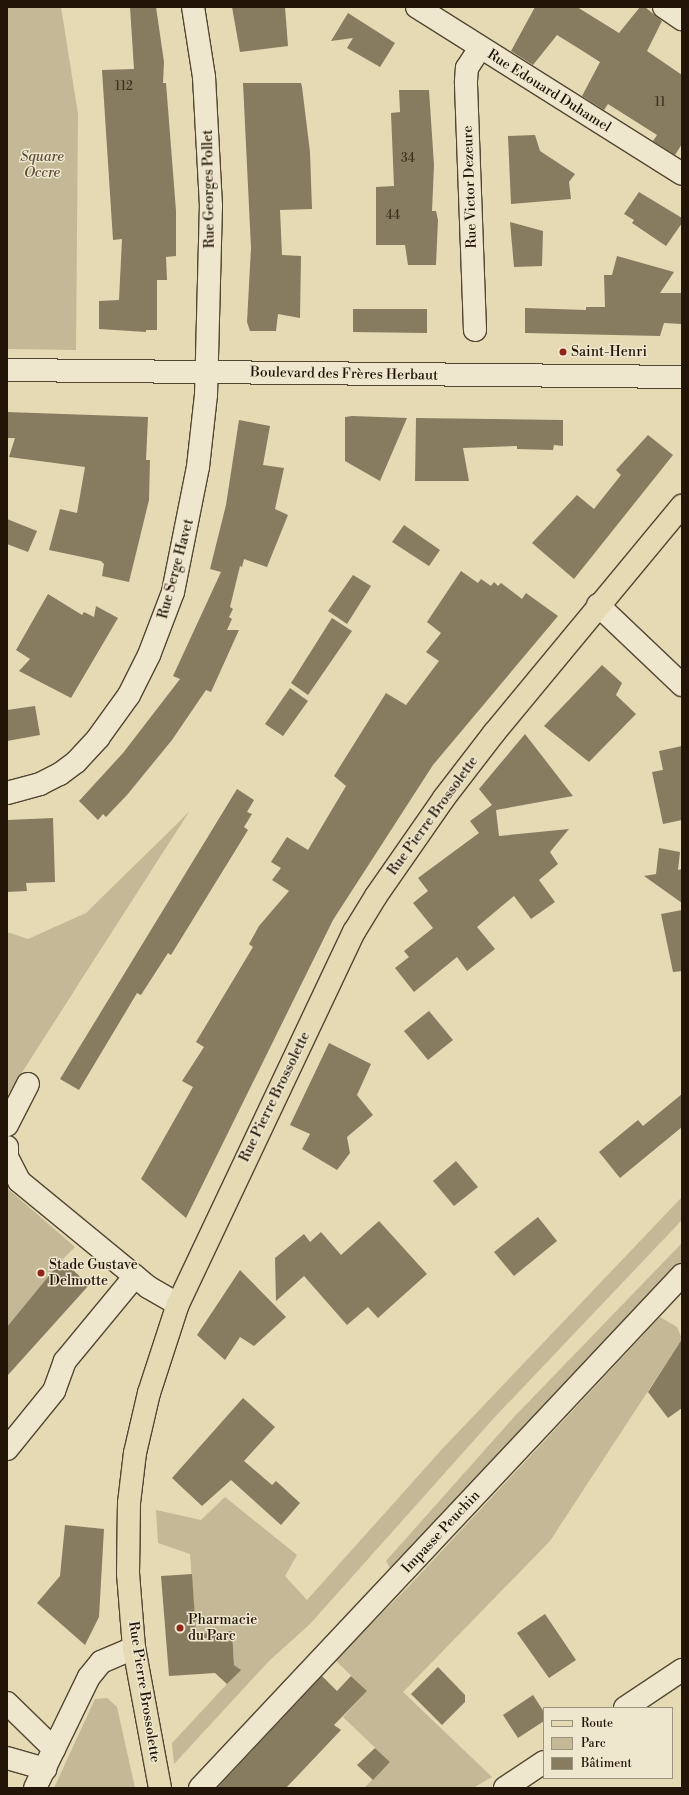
<!DOCTYPE html>
<meta charset="utf-8">
<style>
body{margin:0}
#map{position:relative;width:689px;height:1795px;overflow:hidden;background:#e5dab4;font-family:"Libre Bodoni",serif}
div>[style]{position:absolute}
[style*='--x']{left:calc(var(--x)*1px);top:calc(var(--y)*1px);width:calc(var(--w)*1px);rotate:calc(var(--a)*1deg)}
.green>*{inset:0;background:#c4b896}
.building>*{inset:0;background:#877b60}
.roads{filter:drop-shadow(1px 0 #534632) drop-shadow(-1px 0 #534632) drop-shadow(0 1px #534632) drop-shadow(0 -1px #534632)}
.minor>*{height:22px;margin:-11px;padding:0 11px;transform-origin:11px;border-radius:11px;background:#eee7ce}
.major>*{height:22px;margin:-11px;padding:0 11px;transform-origin:11px;border-radius:11px;background:#e5dab4}
.dots>*{width:11px;height:11px;translate:-50% -50%;box-sizing:border-box;border:2px solid #eee7ce;border-radius:50%}
span{translate:-50% -50%;white-space:nowrap;text-align:center;line-height:1.15;-webkit-text-stroke:3px #eee7ce;paint-order:stroke}
.number-label{font-size:12px;color:#3b2e1c}
.number-label span{-webkit-text-stroke-width:0}
.street-label{font-size:14px;color:#221406}
.park-label{font-size:14px;color:#5b4d38;font-style:italic}
.poi-label{font-size:14px;color:#221406}
.left{translate:0 -50%;text-align:left}
.frame{position:absolute;inset:0;border:8px solid #221406;pointer-events:none}
.legend{position:absolute;left:543px;top:1707px;width:130px;height:72px;box-sizing:border-box;background:#eee7ce;border:1px solid #9c937e;margin:0;padding:5px 7px;list-style:none;font-size:12px;color:#221406}
.legend li{display:flex;align-items:center;gap:8px;height:20px}
.legend b{width:20px;border:1px solid #9c937e}
</style>
<div id="map">
<div class="green">
<div style="clip-path:polygon(7px 7px,61px 7px,78px 114px,76px 350px,7px 349px)"></div>
<div style="clip-path:polygon(189px 812px,83px 977px,7px 1096px,7px 932px,28px 939px,86px 913px)"></div>
<div style="clip-path:polygon(7px 1188px,75px 1247px,62px 1260px,89px 1285px,7px 1376px)"></div>
<div style="clip-path:polygon(682px 1197px,682px 1220px,493px 1419px,310px 1624px,269px 1661px,174px 1764px,172px 1743px,240px 1670px,234px 1665px,232px 1631px,196px 1634px,190px 1554px,158px 1543px,156px 1510px,201px 1520px,225px 1497px,297px 1555px,285px 1576px,307px 1600px,444px 1447px)"></div>
<div style="clip-path:polygon(682px 1243px,682px 1265px,390px 1568px,386px 1561px,513px 1418px)"></div>
<div style="clip-path:polygon(660px 1317px,677px 1327px,682px 1339px,550px 1541px,403px 1692px,492px 1777px,473px 1788px,364px 1788px,390px 1762px,343px 1717px,367px 1691px,335px 1660px,409px 1586px)"></div>
<div style="clip-path:polygon(107px 1698px,117px 1707px,135px 1788px,54px 1788px,95px 1699px)"></div>
</div>
<div class="building">
<div style="clip-path:polygon(130px 7px,156px 7px,164px 62px,163px 83px,166px 83px,176px 211px,176px 256px,166px 257px,167px 280px,157px 280px,157px 330px,146px 330px,146px 332px,99px 329px,99px 301px,119px 300px,122px 239px,113px 240px,102px 70px,134px 69px)"></div>
<div style="clip-path:polygon(232px 7px,285px 7px,288px 46px,240px 52px)"></div>
<div style="clip-path:polygon(535px 7px,577px 7px,619px 33px,640px 7px,645px 7px,662px 21px,647px 51px,682px 75px,682px 144px,675px 155px,653px 141px,657px 135px,608px 104px,604px 110px,582px 96px,600px 62px,578px 48px,557px 35px,533px 65px,511px 51px)"></div>
<div style="clip-path:polygon(348px 13px,395px 43px,380px 67px,347px 48px,353px 38px,331px 41px)"></div>
<div style="clip-path:polygon(243px 83px,301px 83px,302px 87px,310px 152px,312px 209px,280px 210px,282px 255px,301px 256px,300px 318px,278px 314px,276px 331px,250px 331px,247px 322px,251px 248px)"></div>
<div style="clip-path:polygon(399px 90px,429px 90px,434px 165px,432px 211px,436px 211px,438px 220px,436px 265px,408px 265px,405px 245px,376px 245px,376px 187px,394px 186px,391px 113px,400px 112px)"></div>
<div style="clip-path:polygon(535px 135px,540px 151px,575px 174px,569px 182px,571px 199px,511px 204px,508px 136px)"></div>
<div style="clip-path:polygon(639px 192px,682px 218px,682px 223px,666px 246px,632px 223px,634px 220px,624px 214px)"></div>
<div style="clip-path:polygon(510px 222px,543px 231px,542px 266px,514px 267px)"></div>
<div style="clip-path:polygon(617px 256px,674px 272px,660px 293px,682px 293px,682px 324px,664px 323px,660px 336px,525px 333px,525px 308px,586px 310px,586px 307px,605px 307px,604px 275px,612px 275px)"></div>
<div style="clip-path:polygon(353px 309px,427px 309px,427px 333px,353px 332px)"></div>
<div style="clip-path:polygon(7px 412px,148px 417px,146px 460px,150px 460px,149px 500px,129px 582px,102px 576px,104px 564px,101px 561px,49px 550px,60px 509px,77px 513px,85px 467px,9px 457px,15px 438px,7px 438px)"></div>
<div style="clip-path:polygon(352px 416px,407px 418px,380px 481px,345px 461px,345px 417px)"></div>
<div style="clip-path:polygon(416px 418px,563px 420px,563px 446px,554px 445px,553px 450px,517px 449px,517px 446px,463px 448px,469px 481px,415px 481px)"></div>
<div style="clip-path:polygon(239px 420px,270px 426px,263px 465px,284px 468px,275px 509px,288px 515px,267px 567px,244px 559px,242px 567px,240px 566px,230px 607px,233px 609px,229px 617px,232px 619px,227px 630px,239px 630px,211px 692px,206px 690px,172px 740px,127px 795px,106px 817px,103px 814px,98px 820px,79px 801px,123px 753px,180px 679px,173px 676px,221px 572px,210px 569px,226px 505px)"></div>
<div style="clip-path:polygon(648px 435px,673px 455px,574px 579px,532px 543px,577px 495px,594px 509px,621px 475px,616px 470px)"></div>
<div style="clip-path:polygon(7px 519px,37px 531px,28px 552px,7px 544px)"></div>
<div style="clip-path:polygon(404px 525px,440px 550px,429px 566px,392px 542px)"></div>
<div style="clip-path:polygon(461px 571px,478px 583px,481px 579px,491px 586px,494px 582px,498px 586px,501px 583px,522px 599px,526px 593px,558px 616px,433px 765px,333px 920px,186px 1218px,141px 1179px,193px 1087px,182px 1081px,204px 1047px,196px 1042px,253px 947px,249px 944px,259px 926px,289px 891px,272px 880px,281px 868px,271px 862px,287px 837px,308px 850px,346px 786px,334px 776px,386px 693px,406px 705px,439px 661px,426px 652px,441px 633px,427px 622px)"></div>
<div style="clip-path:polygon(353px 575px,371px 586px,347px 624px,328px 611px)"></div>
<div style="clip-path:polygon(48px 594px,82px 615px,84px 612px,94px 617px,96px 606px,118px 618px,71px 698px,19px 671px,30px 659px,16px 650px)"></div>
<div style="clip-path:polygon(332px 618px,352px 631px,308px 695px,291px 683px)"></div>
<div style="clip-path:polygon(602px 665px,622px 683px,616px 695px,636px 714px,589px 762px,544px 726px)"></div>
<div style="clip-path:polygon(290px 688px,308px 701px,283px 736px,265px 724px)"></div>
<div style="clip-path:polygon(35px 706px,40px 735px,7px 741px,7px 710px)"></div>
<div style="clip-path:polygon(525px 734px,573px 796px,496px 810px,499px 836px,569px 829px,550px 852px,558px 864px,539px 880px,555px 902px,531px 919px,514px 896px,477px 927px,495px 949px,467px 971px,457px 957px,414px 992px,395px 968px,409px 957px,404px 951px,433px 928px,413px 903px,428px 891px,418px 878px,479px 833px,470px 821px,492px 805px,479px 789px)"></div>
<div style="clip-path:polygon(682px 746px,682px 820px,663px 824px,652px 772px,663px 770px,659px 751px)"></div>
<div style="clip-path:polygon(237px 789px,254px 800px,247px 812px,252px 814px,244px 827px,248px 830px,171px 955px,168px 953px,141px 995px,137px 993px,79px 1090px,60px 1079px)"></div>
<div style="clip-path:polygon(53px 818px,55px 882px,26px 883px,27px 891px,7px 892px,7px 820px)"></div>
<div style="clip-path:polygon(659px 848px,680px 852px,678px 870px,682px 869px,682px 903px,644px 876px,656px 874px)"></div>
<div style="clip-path:polygon(682px 910px,682px 971px,673px 972px,661px 914px)"></div>
<div style="clip-path:polygon(429px 1011px,453px 1040px,428px 1060px,404px 1031px)"></div>
<div style="clip-path:polygon(329px 1043px,371px 1064px,357px 1095px,373px 1115px,347px 1137px,350px 1153px,337px 1170px,302px 1149px,310px 1134px,290px 1125px)"></div>
<div style="clip-path:polygon(682px 1094px,682px 1127px,620px 1178px,599px 1152px,638px 1120px,643px 1126px)"></div>
<div style="clip-path:polygon(456px 1161px,478px 1187px,454px 1206px,433px 1181px)"></div>
<div style="clip-path:polygon(538px 1217px,557px 1241px,514px 1276px,494px 1252px)"></div>
<div style="clip-path:polygon(379px 1221px,427px 1274px,378px 1318px,368px 1307px,347px 1325px,304px 1276px,276px 1301px,275px 1258px,304px 1234px,310px 1242px,321px 1232px,341px 1255px)"></div>
<div style="clip-path:polygon(62px 1260px,89px 1285px,7px 1376px,7px 1327px)"></div>
<div style="clip-path:polygon(240px 1270px,286px 1317px,254px 1346px,240px 1337px,225px 1360px,197px 1335px)"></div>
<div style="clip-path:polygon(682px 1339px,682px 1408px,668px 1418px,648px 1392px)"></div>
<div style="clip-path:polygon(243px 1398px,275px 1427px,244px 1461px,272px 1485px,276px 1481px,300px 1503px,281px 1525px,231px 1480px,202px 1506px,172px 1478px)"></div>
<div style="clip-path:polygon(65px 1525px,104px 1529px,99px 1617px,85px 1645px,37px 1603px,60px 1576px)"></div>
<div style="clip-path:polygon(192px 1574px,196px 1634px,232px 1631px,234px 1665px,241px 1670px,227px 1684px,215px 1673px,169px 1676px,161px 1576px)"></div>
<div style="clip-path:polygon(545px 1614px,576px 1660px,549px 1678px,517px 1633px)"></div>
<div style="clip-path:polygon(438px 1667px,465px 1695px,465px 1702px,442px 1725px,411px 1694px)"></div>
<div style="clip-path:polygon(322px 1676px,337px 1691px,351px 1676px,367px 1691px,334px 1725px,341px 1730px,286px 1788px,217px 1788px)"></div>
<div style="clip-path:polygon(533px 1695px,544px 1712px,544px 1721px,518px 1738px,503px 1715px)"></div>
<div style="clip-path:polygon(375px 1748px,390px 1762px,373px 1780px,357px 1765px)"></div>
</div>
<div class="roads">
<div class="minor">
<div style="--x:417;--y:7;--w:313;--a:32.2"></div>
<div style="--x:664;--y:7;--w:22;--a:34"></div>
<div style="--x:475;--y:330;--w:249;--a:-92.1"></div>
<div style="--x:466;--y:81;--w:13;--a:-86"></div>
<div style="--x:467;--y:68;--w:24;--a:-57"></div>
<div style="--x:7;--y:370;--w:675;--a:0.59"></div>
<div style="--x:598;--y:605;--w:116;--a:43.6"></div>
<div style="--x:7;--y:793;--w:34;--a:-15"></div>
<div style="--x:40;--y:784;--w:22;--a:-27"></div>
<div style="--x:60;--y:774;--w:20;--a:-37"></div>
<div style="--x:76;--y:762;--w:33;--a:-47"></div>
<div style="--x:98;--y:738;--w:53;--a:-54.2"></div>
<div style="--x:129;--y:695;--w:45;--a:-63.4"></div>
<div style="--x:149;--y:655;--w:67;--a:-69.1"></div>
<div style="--x:173;--y:592;--w:127;--a:-78.7"></div>
<div style="--x:198;--y:467;--w:72;--a:-83.7"></div>
<div style="--x:206;--y:395;--w:189;--a:-88.5"></div>
<div style="--x:211;--y:206;--w:129;--a:-93.1"></div>
<div style="--x:204;--y:77;--w:71;--a:-98.9"></div>
<div style="--x:7;--y:1125;--w:46;--a:-62.9"></div>
<div style="--x:7;--y:1147;--w:10;--a:90"></div>
<div style="--x:7;--y:1157;--w:27;--a:63"></div>
<div style="--x:19;--y:1181;--w:167;--a:39.4"></div>
<div style="--x:148;--y:1287;--w:34;--a:30"></div>
<div style="--x:7;--y:1449;--w:75;--a:-51"></div>
<div style="--x:54;--y:1391;--w:32;--a:-70"></div>
<div style="--x:65;--y:1361;--w:110;--a:-50.5"></div>
<div style="--x:7;--y:1703;--w:66;--a:44.4"></div>
<div style="--x:625;--y:1708;--w:69;--a:-33.7"></div>
<div style="--x:7;--y:1758;--w:40;--a:16"></div>
<div style="--x:35;--y:1788;--w:123;--a:-64.1"></div>
<div style="--x:89;--y:1677;--w:19;--a:-51"></div>
<div style="--x:101;--y:1662;--w:36;--a:-23"></div>
<div style="--x:200;--y:1788;--w:704;--a:-46.78"></div>
<div style="--x:505;--y:1788;--w:47;--a:-33.7"></div>
</div>
<div class="major">
<div style="--x:160;--y:1788;--w:142;--a:-100.5"></div>
<div style="--x:134;--y:1648;--w:74;--a:-94.6"></div>
<div style="--x:128;--y:1574;--w:71;--a:-89.2"></div>
<div style="--x:129;--y:1503;--w:50;--a:-83.2"></div>
<div style="--x:135;--y:1453;--w:62;--a:-76.9"></div>
<div style="--x:149;--y:1393;--w:94;--a:-72"></div>
<div style="--x:178;--y:1304;--w:412;--a:-64.7"></div>
<div style="--x:354;--y:932;--w:42;--a:-58.6"></div>
<div style="--x:376;--y:896;--w:119;--a:-55.2"></div>
<div style="--x:444;--y:798;--w:82;--a:-52.4"></div>
<div style="--x:494;--y:733;--w:295;--a:-50.4"></div>
</div>
</div>
<div class="dots">
<div style="left:563px;top:352px;background:#8f2418"></div>
<div style="left:41px;top:1273px;background:#8f2418"></div>
<div style="left:180px;top:1628px;background:#8f2418"></div>
</div>
<div class="number-label">
<span style="left:124px;top:87px">112</span>
<span style="left:660px;top:103px">11</span>
<span style="left:408px;top:159px">34</span>
<span style="left:393px;top:216px">44</span>
</div>
<div class="street-label">
<span style="left:549px;top:91px;rotate:32deg">Rue Edouard Duhamel</span>
<span style="left:470px;top:187px;rotate:-92deg">Rue Victor Dezeure</span>
<span style="left:209px;top:189px;rotate:-91deg">Rue Georges Pollet</span>
<span style="left:344px;top:374px;rotate:1deg">Boulevard des Frères Herbaut</span>
<span style="left:176px;top:569px;rotate:-75deg">Rue Serge Havet</span>
<span style="left:433px;top:816px;rotate:-54deg">Rue Pierre Brossolette</span>
<span style="left:275px;top:1097px;rotate:-64deg">Rue Pierre Brossolette</span>
<span style="left:441px;top:1532px;rotate:-47deg">Impasse Peuchin</span>
<span style="left:144px;top:1692px;rotate:81deg">Rue Pierre Brossolette</span>
</div>
<div class="park-label">
<span style="left:42px;top:165px">Square<br>Occre</span>
</div>
<div class="poi-label">
<span class="left" style="left:571px;top:352px">Saint-Henri</span>
<span class="left" style="left:49px;top:1273px">Stade Gustave<br>Delmotte</span>
<span class="left" style="left:188px;top:1628px">Pharmacie<br>du Parc</span>
</div>
<div class="frame"></div>
<ul class="legend">
<li><b style="height:5px;background:#e5dab4"></b>Route</li>
<li><b style="height:11px;background:#c4b896"></b>Parc</li>
<li><b style="height:11px;background:#877b60"></b>Bâtiment</li>
</ul>
</div>
